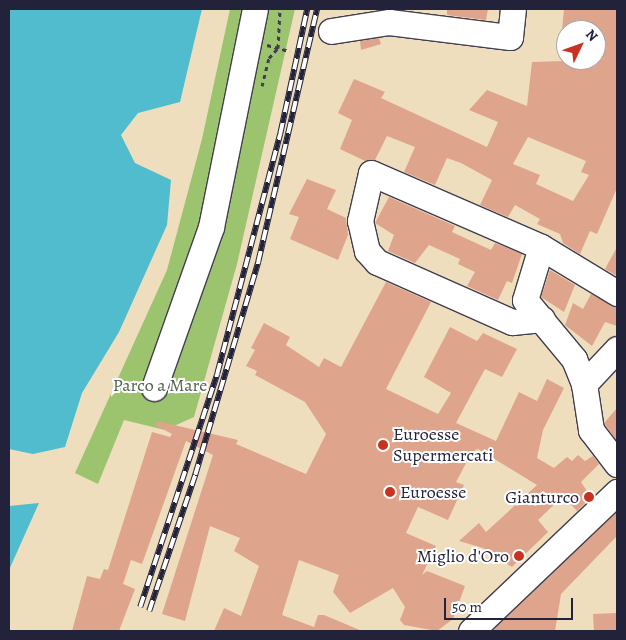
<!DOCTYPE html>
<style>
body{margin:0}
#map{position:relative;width:626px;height:640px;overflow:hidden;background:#efdebe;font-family:Alegreya,serif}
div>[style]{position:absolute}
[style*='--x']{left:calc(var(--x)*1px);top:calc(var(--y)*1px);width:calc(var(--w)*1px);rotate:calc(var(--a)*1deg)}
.green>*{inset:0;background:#9cc36e}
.water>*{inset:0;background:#51bccd}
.building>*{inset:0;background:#dfa48c}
.path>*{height:3px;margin-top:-1.5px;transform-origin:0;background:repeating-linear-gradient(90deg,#413e4f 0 4px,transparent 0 8px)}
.roads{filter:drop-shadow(1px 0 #413e4f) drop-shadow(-1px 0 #413e4f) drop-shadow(0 1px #413e4f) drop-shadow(0 -1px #413e4f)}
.minor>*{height:25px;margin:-12.5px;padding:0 12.5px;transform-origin:12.5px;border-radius:12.5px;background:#fff}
.rail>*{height:5.5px;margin-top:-2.75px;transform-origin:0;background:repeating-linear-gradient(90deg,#fff 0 11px,#22223b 0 22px);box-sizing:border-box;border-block:1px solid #22223b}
.dots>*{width:14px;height:14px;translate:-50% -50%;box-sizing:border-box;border:2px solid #fff;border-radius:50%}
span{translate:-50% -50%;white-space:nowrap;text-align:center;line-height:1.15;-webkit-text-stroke:4px #fff;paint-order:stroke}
.park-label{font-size:18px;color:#53624f}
.poi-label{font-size:18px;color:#22223b}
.left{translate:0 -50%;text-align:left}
.right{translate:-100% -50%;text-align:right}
.frame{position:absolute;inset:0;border:10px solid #22223b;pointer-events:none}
.north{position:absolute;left:556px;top:20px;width:50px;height:50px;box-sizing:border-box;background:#fff;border:1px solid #a7a7b1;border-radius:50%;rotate:48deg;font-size:14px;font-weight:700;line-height:20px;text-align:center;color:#22223b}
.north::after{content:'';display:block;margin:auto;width:18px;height:22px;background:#c8321e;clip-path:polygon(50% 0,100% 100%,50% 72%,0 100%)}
.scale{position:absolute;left:444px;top:598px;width:129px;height:22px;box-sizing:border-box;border:2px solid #22223b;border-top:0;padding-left:6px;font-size:15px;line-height:18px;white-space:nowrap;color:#22223b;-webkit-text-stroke:4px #fff;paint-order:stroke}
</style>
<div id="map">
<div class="green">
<div style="clip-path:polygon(230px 9px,295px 9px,237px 264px,194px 417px,165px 430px,124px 420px,98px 484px,75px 473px,167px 270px,202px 139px)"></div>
</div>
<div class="water">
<div style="clip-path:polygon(9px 9px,202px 9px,180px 102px,138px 113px,121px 135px,135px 163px,171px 180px,167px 225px,119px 332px,82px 393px,65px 447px,33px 454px,9px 449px)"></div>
<div style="clip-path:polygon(39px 503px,9px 570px,9px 506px)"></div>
</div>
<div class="building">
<div style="clip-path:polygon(447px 9px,488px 9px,486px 20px,447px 15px)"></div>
<div style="clip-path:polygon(evenodd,564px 9px,617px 9px,617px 188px,597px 234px,590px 231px,580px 254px,563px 243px,560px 234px,537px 224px,540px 219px,515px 205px,508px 217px,480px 205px,492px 180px,461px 163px,447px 158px,435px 185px,404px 172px,415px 147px,387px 136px,375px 160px,365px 161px,340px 149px,352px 120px,338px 113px,354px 79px,385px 92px,381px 98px,487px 147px,498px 122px,469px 110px,487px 90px,527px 106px,532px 62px,596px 60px,596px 30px,562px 30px,564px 9px,528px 137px,586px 161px,581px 172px,589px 175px,573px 201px,536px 184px,540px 175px,513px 164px,528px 137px)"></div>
<div style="clip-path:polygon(379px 38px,381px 44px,361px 50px,360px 41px)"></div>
<div style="clip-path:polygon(307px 179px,336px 190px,327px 209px,346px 218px,348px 235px,338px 260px,290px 239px,299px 217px,289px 214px)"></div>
<div style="clip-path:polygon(389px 197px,455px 226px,452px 232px,491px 250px,495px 243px,522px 254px,512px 283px,507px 281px,498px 300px,467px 286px,475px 272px,458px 264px,460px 259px,429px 245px,415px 263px,388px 251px,394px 235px,375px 223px)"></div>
<div style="clip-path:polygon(617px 247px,617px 276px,605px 269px)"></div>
<div style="clip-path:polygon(550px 270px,575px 285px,564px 312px,541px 297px)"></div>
<div style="clip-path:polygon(386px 282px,431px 302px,386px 389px,438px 414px,451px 393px,424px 377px,450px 327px,477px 341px,483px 333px,517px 349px,502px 377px,485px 369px,456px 423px,496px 441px,519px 392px,537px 401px,547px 379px,564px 388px,543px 430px,537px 458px,554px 468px,567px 457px,572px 461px,578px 455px,585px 461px,593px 456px,599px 464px,581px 482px,591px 497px,577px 511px,563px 496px,538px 520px,548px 532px,512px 567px,483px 548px,459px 541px,479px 523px,486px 532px,537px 485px,478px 449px,472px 452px,456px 482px,464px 485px,448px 520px,418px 507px,406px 533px,436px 546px,422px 575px,427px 571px,465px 586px,453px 619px,437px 631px,404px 625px,400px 620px,405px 607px,393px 588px,350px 613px,333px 592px,339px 575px,299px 560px,282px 615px,314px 627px,318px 615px,324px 615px,362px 631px,214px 631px,224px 608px,241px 616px,259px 566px,234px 551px,240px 538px,210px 526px,185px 621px,162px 614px,213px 455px,186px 441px,142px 564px,131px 560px,123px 584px,135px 589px,119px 631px,72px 631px,87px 576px,100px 579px,104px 569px,108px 570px,152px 432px,170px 437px,172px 434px,155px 425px,157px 421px,238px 440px,236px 444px,306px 474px,326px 434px,305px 402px,255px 375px,257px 371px,246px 366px,255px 350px,251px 348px,264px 323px,290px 337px,286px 345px,319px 367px,324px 358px,341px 367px)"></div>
<div style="clip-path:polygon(591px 294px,617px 307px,617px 326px,605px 322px,592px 346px,565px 325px,573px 303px,583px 309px)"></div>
<div style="clip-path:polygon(617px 408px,617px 441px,604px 423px)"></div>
<div style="clip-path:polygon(617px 512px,617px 536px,561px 594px,555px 631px,492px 631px)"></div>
<div style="clip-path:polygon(617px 613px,617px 631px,594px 631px,593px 614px)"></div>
</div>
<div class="path">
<div style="--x:267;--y:45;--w:24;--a:15"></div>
<div style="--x:262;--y:86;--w:29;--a:-76"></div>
<div style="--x:269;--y:58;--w:13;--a:-48"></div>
<div style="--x:278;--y:48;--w:39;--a:-87"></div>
</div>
<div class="roads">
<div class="minor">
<div style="--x:331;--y:31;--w:59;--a:-8.8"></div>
<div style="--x:389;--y:22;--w:122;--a:7.1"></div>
<div style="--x:510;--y:37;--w:28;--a:-84"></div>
<div style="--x:541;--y:247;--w:55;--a:106.8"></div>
<div style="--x:525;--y:300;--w:77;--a:50.3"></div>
<div style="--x:574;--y:359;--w:27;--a:68"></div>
<div style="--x:584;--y:384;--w:47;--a:81.3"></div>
<div style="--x:591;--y:430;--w:43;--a:52.6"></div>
<div style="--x:542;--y:319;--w:30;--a:174"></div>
<div style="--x:512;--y:322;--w:148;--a:-156"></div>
<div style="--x:377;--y:262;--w:15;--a:-132"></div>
<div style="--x:367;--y:251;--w:31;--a:-103"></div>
<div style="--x:360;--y:221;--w:49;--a:-77.1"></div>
<div style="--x:371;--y:173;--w:185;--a:23.5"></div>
<div style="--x:541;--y:247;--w:89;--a:31.2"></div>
<div style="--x:584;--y:384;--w:48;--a:-46.7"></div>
<div style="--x:154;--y:388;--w:171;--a:-70.5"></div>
<div style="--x:211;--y:227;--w:222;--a:-78.6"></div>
<div style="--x:471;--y:631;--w:202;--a:-43.6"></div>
</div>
</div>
<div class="rail">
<div style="--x:140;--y:607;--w:245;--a:-71.7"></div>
<div style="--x:217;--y:374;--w:248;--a:-75.3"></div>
<div style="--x:280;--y:134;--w:128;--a:-77.8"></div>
<div style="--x:149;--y:611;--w:144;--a:-71.3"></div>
<div style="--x:195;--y:475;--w:222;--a:-73.5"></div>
<div style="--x:258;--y:262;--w:260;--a:-76.9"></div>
</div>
<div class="dots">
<div style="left:383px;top:445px;background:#c8321e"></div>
<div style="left:390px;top:492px;background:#c8321e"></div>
<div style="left:589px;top:497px;background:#c8321e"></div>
<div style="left:519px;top:556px;background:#c8321e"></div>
</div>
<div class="park-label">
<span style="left:160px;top:385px">Parco a Mare</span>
</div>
<div class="poi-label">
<span class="left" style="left:393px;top:445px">Euroesse<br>Supermercati</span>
<span class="left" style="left:400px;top:492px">Euroesse</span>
<span class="right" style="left:579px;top:497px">Gianturco</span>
<span class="right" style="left:509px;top:556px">Miglio d'Oro</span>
</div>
<div class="frame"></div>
<div class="north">N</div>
<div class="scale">50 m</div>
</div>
